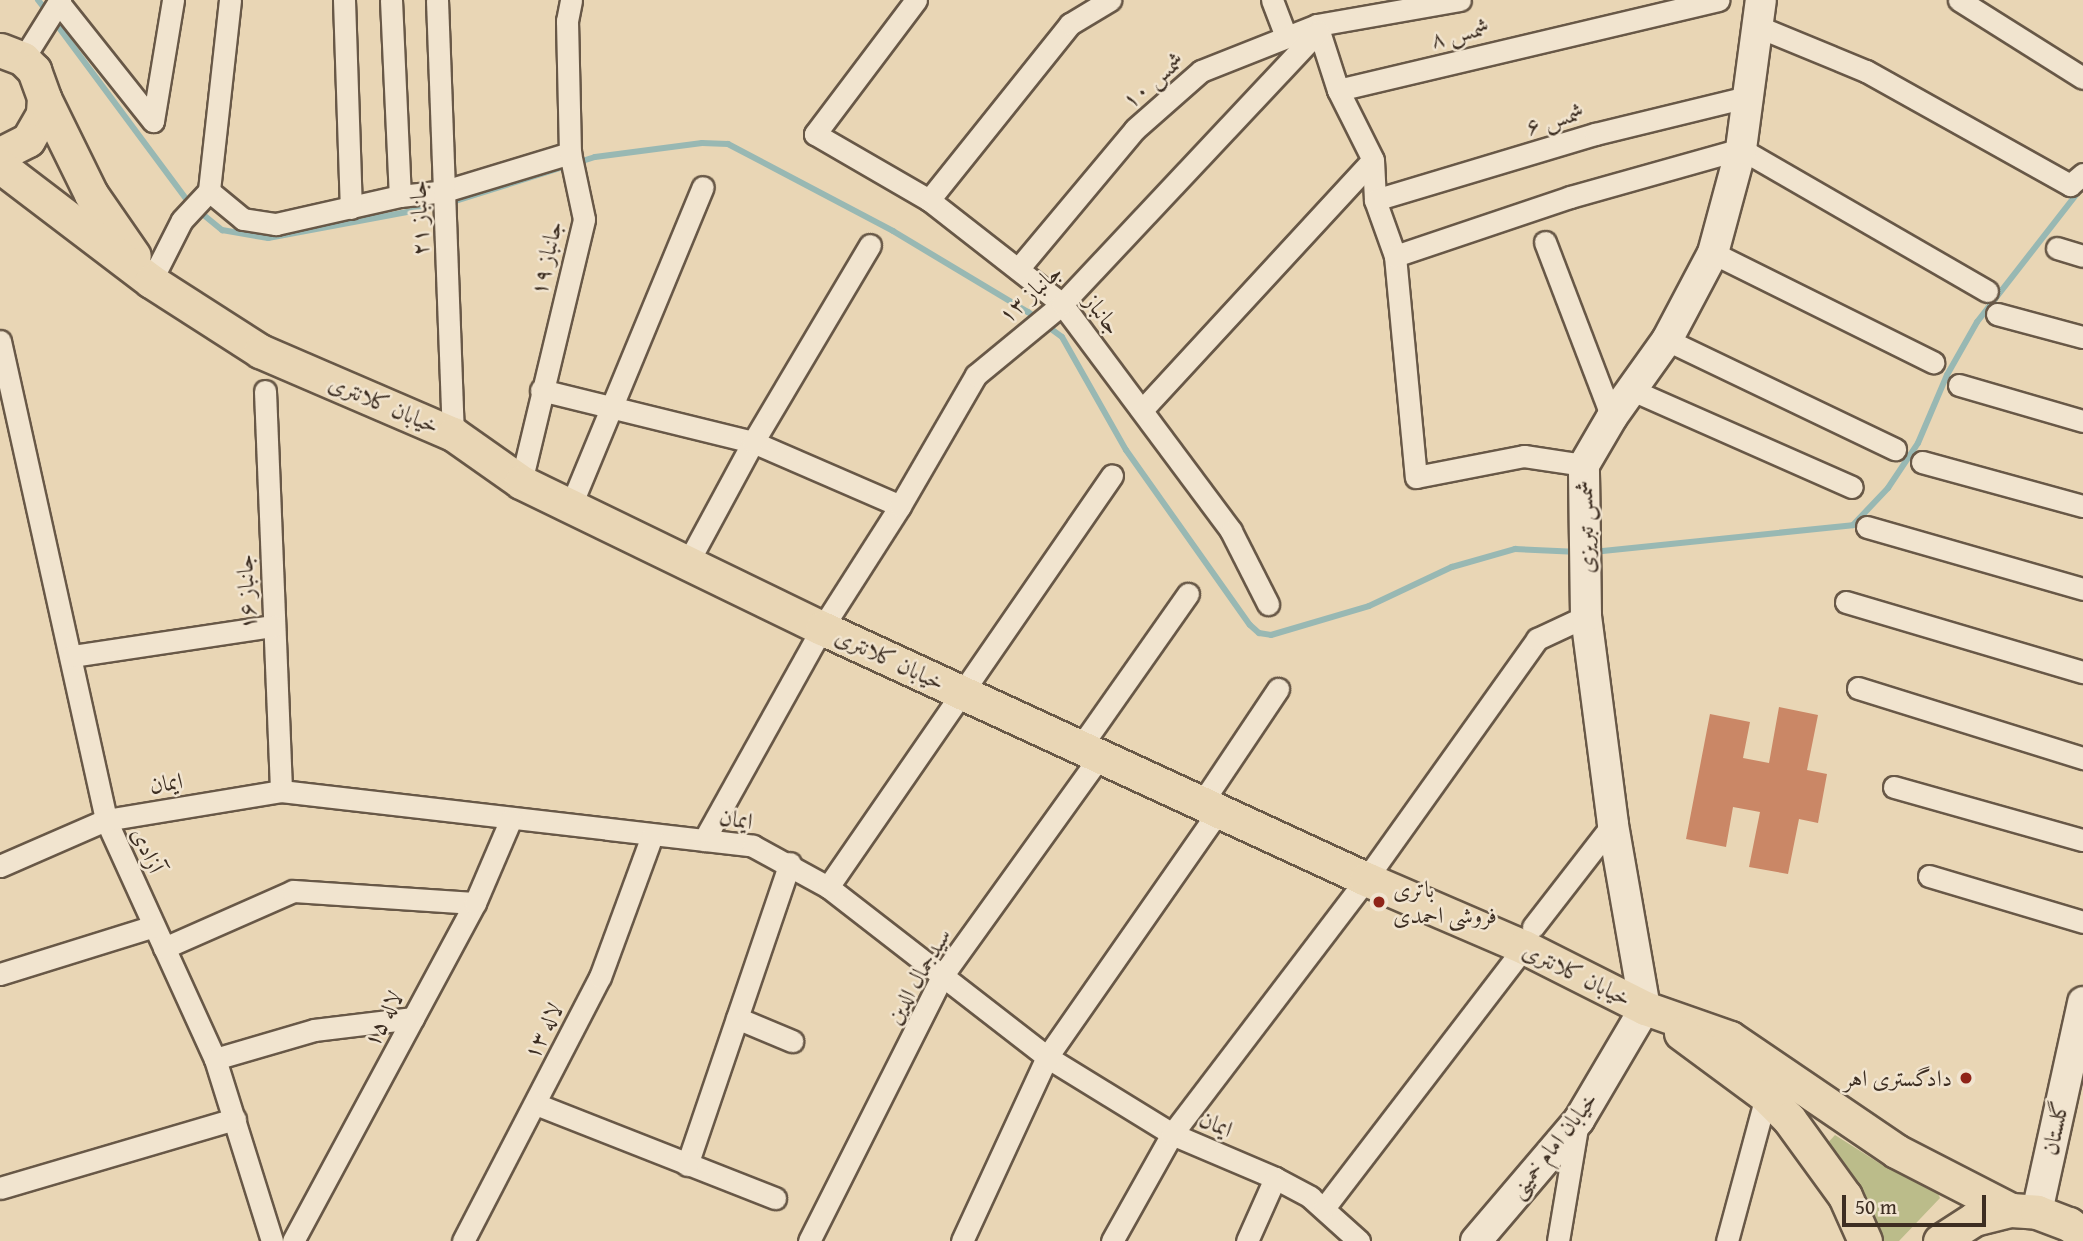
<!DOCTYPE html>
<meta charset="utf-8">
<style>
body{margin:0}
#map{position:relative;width:2083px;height:1241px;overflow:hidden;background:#e9d6b5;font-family:"Gentium Book Plus",Amiri,serif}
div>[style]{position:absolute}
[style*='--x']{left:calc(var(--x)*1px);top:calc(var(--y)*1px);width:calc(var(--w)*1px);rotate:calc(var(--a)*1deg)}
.green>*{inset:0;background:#bbbc8a}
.stream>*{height:6px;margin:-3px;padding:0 3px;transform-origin:3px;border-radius:3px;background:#98b8b3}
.building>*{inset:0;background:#ca8766}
.roads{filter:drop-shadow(2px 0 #685847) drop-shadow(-2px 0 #685847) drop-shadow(0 2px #685847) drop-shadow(0 -2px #685847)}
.street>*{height:21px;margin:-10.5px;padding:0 10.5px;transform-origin:10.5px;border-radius:10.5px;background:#f1e4cf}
.secondary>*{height:30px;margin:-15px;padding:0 15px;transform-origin:15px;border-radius:15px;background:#f1e4cf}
.primary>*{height:33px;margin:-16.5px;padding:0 16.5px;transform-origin:16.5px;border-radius:16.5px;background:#e9d6b5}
.dots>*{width:19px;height:19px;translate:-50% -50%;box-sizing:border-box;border:4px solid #f1e4cf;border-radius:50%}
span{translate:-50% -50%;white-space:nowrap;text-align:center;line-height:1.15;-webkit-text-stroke:5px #f1e4cf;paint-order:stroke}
.street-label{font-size:23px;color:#3d2e22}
.poi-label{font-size:23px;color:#3d2e22}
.left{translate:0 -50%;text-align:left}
.right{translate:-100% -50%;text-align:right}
.scale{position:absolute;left:1842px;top:1195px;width:144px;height:32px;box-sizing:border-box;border:4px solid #3d2e22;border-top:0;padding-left:9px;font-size:21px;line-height:24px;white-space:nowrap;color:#3d2e22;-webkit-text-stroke:5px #f1e4cf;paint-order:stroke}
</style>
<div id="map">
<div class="green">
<div style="clip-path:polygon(1835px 1135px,1887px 1168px,1935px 1187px,1940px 1198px,1899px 1241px,1875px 1241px,1824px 1147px)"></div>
</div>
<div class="stream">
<div style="--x:38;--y:0;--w:11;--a:52"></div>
<div style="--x:57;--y:25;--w:222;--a:53.4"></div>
<div style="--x:189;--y:203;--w:43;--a:39.3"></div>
<div style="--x:222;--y:230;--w:47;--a:9.9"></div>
<div style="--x:268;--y:238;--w:174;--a:-10.6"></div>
<div style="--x:449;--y:203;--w:153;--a:-17.5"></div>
<div style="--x:595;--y:157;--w:108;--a:-7.5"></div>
<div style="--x:702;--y:143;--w:26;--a:2"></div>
<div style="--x:728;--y:144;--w:187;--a:27.8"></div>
<div style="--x:893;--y:231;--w:157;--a:31"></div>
<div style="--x:1028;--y:312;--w:42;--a:36.3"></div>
<div style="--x:1062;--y:337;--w:130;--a:60.5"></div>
<div style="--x:1126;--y:450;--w:214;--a:54.7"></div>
<div style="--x:1250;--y:625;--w:12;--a:42"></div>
<div style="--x:1259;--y:633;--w:12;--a:9"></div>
<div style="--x:1271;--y:635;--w:102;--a:-16.5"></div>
<div style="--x:1369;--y:606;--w:92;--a:-25.2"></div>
<div style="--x:1452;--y:567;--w:66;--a:-15.9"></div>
<div style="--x:1515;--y:549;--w:64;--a:2.7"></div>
<div style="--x:1593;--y:552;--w:261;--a:-5.9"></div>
<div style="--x:1853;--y:525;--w:51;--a:-46.6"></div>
<div style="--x:1888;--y:488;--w:54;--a:-56.3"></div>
<div style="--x:1918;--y:443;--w:74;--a:-66.9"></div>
<div style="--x:1947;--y:375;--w:61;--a:-60.5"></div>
<div style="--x:1977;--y:322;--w:172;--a:-52.1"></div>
</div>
<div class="building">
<div style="clip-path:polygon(1779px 707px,1818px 715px,1807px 770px,1827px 774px,1818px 823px,1799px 819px,1788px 874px,1749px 867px,1760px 812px,1733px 807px,1726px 847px,1686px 839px,1710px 714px,1750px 722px,1743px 758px,1769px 763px)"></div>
</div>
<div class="roads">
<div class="street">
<div style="--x:230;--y:0;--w:192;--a:96.3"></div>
<div style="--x:209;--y:191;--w:44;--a:39.5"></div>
<div style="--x:243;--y:219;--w:33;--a:9"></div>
<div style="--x:276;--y:224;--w:127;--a:-12.7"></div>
<div style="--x:400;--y:196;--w:45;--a:-6.3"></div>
<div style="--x:445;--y:191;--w:131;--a:-16.9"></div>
<div style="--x:344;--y:0;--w:208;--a:88.1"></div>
<div style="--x:391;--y:0;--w:196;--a:87.4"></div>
<div style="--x:437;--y:0;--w:434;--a:87.9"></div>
<div style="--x:916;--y:0;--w:168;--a:127"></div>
<div style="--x:815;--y:134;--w:132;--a:30.1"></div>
<div style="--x:929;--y:200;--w:169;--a:38"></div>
<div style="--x:1062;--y:304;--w:283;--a:53.3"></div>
<div style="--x:1231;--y:531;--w:82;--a:63.1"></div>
<div style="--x:1272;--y:0;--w:39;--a:69"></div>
<div style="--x:1959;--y:0;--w:146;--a:32.2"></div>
<div style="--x:59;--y:3;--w:151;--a:51.5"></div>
<div style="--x:1317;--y:25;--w:68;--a:72.1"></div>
<div style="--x:1338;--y:90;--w:78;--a:63.4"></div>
<div style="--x:1373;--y:160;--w:40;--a:87.1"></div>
<div style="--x:1375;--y:200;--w:59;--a:70.3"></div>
<div style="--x:1395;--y:256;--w:222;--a:84.6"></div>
<div style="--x:1416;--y:477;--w:110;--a:-11"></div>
<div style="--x:1524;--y:456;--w:61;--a:8.5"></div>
<div style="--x:1759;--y:27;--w:116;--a:22.4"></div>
<div style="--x:1866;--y:71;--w:234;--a:29.2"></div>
<div style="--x:2070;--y:185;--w:17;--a:-40"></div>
<div style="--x:23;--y:59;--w:70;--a:-57.9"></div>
<div style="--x:1338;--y:90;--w:391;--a:-13.3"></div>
<div style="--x:153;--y:121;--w:123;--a:-80.6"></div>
<div style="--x:929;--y:200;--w:226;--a:-51.3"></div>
<div style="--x:1070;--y:24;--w:47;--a:-31"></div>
<div style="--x:1375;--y:200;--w:230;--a:-16.7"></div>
<div style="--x:1595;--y:134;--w:161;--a:-13.7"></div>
<div style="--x:1545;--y:242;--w:187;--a:69.1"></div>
<div style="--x:2057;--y:248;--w:27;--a:17"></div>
<div style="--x:1713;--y:253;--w:246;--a:26.4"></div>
<div style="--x:1395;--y:256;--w:185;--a:-18.6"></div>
<div style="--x:1570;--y:197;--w:178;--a:-15.7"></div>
<div style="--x:1741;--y:149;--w:284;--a:30"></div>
<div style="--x:1018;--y:269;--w:182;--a:-50.1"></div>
<div style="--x:1135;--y:129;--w:88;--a:-41.3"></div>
<div style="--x:1201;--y:71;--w:125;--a:-21.6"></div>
<div style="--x:1317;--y:25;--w:145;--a:-9.9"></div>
<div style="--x:151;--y:281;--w:68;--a:-63.1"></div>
<div style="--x:182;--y:220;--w:40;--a:-47"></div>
<div style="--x:1997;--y:314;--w:89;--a:15"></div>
<div style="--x:1667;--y:340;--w:253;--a:25.6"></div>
<div style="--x:0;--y:341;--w:491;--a:77.5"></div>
<div style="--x:106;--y:820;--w:263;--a:65.5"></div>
<div style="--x:215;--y:1059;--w:191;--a:72.6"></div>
<div style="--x:1959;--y:385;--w:129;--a:16.2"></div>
<div style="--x:541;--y:390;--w:218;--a:13.8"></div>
<div style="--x:753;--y:442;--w:160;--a:23.5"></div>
<div style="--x:1632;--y:390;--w:240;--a:23.8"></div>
<div style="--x:265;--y:391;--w:400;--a:87.7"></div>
<div style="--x:1142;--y:410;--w:340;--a:-47.3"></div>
<div style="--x:1922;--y:462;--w:167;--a:15.3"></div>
<div style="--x:521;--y:482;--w:270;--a:-76.5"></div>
<div style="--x:584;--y:219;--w:67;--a:-102"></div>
<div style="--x:570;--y:153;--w:132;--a:-91.3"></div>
<div style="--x:567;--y:21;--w:21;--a:-79"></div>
<div style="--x:571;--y:505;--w:344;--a:-67.5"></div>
<div style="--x:1867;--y:527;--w:225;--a:16"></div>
<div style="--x:687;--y:564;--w:139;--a:-61.6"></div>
<div style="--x:753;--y:442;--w:229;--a:-59.3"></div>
<div style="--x:1846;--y:602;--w:247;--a:16.5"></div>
<div style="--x:72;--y:656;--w:203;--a:-8.5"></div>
<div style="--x:1858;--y:688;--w:236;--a:17.3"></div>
<div style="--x:1081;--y:746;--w:186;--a:-54.9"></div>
<div style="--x:1894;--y:787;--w:196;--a:15.7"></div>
<div style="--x:1203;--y:801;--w:135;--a:-56.2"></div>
<div style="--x:704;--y:840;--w:243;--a:-60.9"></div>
<div style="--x:822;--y:628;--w:145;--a:-57.4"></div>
<div style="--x:900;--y:506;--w:151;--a:-59.9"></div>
<div style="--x:976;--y:375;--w:112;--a:-39.5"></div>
<div style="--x:1062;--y:304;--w:374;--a:-46.8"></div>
<div style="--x:0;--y:866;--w:116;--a:-23.5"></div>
<div style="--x:106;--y:820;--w:177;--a:-9.4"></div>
<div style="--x:281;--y:791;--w:475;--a:6.6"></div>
<div style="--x:753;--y:846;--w:85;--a:28.7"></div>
<div style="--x:828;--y:887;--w:277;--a:37.8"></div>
<div style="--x:1047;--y:1057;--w:147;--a:31.6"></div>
<div style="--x:1172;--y:1134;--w:112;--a:23.1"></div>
<div style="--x:1275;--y:1178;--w:40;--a:28"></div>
<div style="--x:1310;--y:1197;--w:66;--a:41.9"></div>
<div style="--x:1929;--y:876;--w:161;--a:16.6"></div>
<div style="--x:828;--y:887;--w:500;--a:-55.4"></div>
<div style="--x:1533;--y:927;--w:130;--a:-52.2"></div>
<div style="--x:164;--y:948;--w:141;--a:-23.8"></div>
<div style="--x:293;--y:891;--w:182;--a:3.8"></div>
<div style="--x:0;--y:974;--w:161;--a:-17.3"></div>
<div style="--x:737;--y:1018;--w:60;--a:22.7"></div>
<div style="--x:215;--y:1059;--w:103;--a:-16.3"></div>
<div style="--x:314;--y:1030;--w:100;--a:-6.9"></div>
<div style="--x:536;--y:1104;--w:257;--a:21.5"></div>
<div style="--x:687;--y:1165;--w:319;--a:-71.2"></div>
<div style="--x:0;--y:1188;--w:245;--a:-16.4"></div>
<div style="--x:1324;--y:1208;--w:329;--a:-52.5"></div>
<div style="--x:293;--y:1241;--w:384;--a:-61.7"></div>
<div style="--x:475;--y:903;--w:91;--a:-66.8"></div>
<div style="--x:463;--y:1241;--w:297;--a:-62.6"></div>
<div style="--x:600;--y:977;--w:150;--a:-69.8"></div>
<div style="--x:809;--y:1241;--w:297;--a:-63.3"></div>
<div style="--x:942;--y:976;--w:272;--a:-54.3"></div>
<div style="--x:962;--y:1241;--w:203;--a:-65.2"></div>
<div style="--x:1047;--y:1057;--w:302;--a:-55.1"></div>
<div style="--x:1112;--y:1241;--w:123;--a:-60.7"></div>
<div style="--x:1172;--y:1134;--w:320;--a:-52.7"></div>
<div style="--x:1366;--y:879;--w:295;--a:-54.5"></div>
<div style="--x:1537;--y:639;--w:54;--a:-25.1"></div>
<div style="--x:1247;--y:1241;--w:69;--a:-66"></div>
<div style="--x:1558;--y:1241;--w:121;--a:-80.5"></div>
<div style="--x:1727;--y:1241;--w:150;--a:-74.9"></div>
</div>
<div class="secondary">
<div style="--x:2037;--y:1212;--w:215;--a:-77.6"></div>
<div style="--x:1476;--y:1241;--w:159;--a:-49.6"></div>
<div style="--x:1579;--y:1120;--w:130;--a:-59.5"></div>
<div style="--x:1645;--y:1008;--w:187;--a:-99.9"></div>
<div style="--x:1613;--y:824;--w:210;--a:-97.4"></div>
<div style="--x:1586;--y:616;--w:151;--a:-90.8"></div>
<div style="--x:1584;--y:465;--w:56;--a:-59.7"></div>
<div style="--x:1612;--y:417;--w:95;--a:-54.5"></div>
<div style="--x:1667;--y:340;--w:98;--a:-62.1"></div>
<div style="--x:1713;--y:253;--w:108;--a:-74.9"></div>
<div style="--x:1741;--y:149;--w:150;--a:-82.4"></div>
</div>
<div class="primary">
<div style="--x:0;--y:50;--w:25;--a:21"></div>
<div style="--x:23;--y:59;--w:16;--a:45"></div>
<div style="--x:34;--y:70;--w:30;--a:70"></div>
<div style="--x:44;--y:98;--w:16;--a:94"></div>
<div style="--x:43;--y:114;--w:30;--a:120"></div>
<div style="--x:28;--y:140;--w:31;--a:153"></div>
<div style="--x:44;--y:98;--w:107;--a:63.9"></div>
<div style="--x:91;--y:194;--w:75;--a:55.3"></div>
<div style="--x:0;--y:166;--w:190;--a:37.3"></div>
<div style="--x:151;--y:281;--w:130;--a:32.7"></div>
<div style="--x:260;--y:351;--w:210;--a:23.3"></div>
<div style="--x:453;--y:434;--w:83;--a:35.2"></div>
<div style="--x:521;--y:482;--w:335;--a:25.9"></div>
<div style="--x:822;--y:628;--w:599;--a:24.77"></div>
<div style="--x:1366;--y:879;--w:172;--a:23.3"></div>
<div style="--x:1524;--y:947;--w:136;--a:26.8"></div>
<div style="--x:1645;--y:1008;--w:90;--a:19.4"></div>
<div style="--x:1730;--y:1038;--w:201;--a:34.2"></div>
<div style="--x:1896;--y:1151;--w:129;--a:27.2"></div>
<div style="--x:1681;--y:1033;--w:106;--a:36.5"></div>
<div style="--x:1766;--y:1096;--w:33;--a:45"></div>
<div style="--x:1789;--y:1119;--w:95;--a:54"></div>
<div style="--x:1845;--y:1196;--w:49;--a:66"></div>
<div style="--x:1940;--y:1241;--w:40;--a:-32.9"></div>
<div style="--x:1974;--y:1219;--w:38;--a:-14"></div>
<div style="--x:2011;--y:1210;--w:26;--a:4"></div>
<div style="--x:2037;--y:1212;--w:34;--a:21"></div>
<div style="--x:2069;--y:1224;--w:18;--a:38"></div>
</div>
</div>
<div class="dots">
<div style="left:1379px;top:902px;background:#8f2418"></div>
<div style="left:1966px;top:1078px;background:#8f2418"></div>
</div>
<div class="street-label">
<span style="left:1460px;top:33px;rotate:-13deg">شمس ۸</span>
<span style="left:1153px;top:80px;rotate:-40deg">شمس ۱۰</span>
<span style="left:1555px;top:119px;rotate:-16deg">شمس ۶</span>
<span style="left:419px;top:218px;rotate:-92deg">جانباز ۲۱</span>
<span style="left:546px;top:258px;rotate:-77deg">جانباز ۱۹</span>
<span style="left:1030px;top:293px;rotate:-42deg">جانباز ۱۳</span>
<span style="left:1103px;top:314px;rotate:53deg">جانباز</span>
<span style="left:384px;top:404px;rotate:23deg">خیابان کلانتری</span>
<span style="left:1585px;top:527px;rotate:-91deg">شمس تبریزی</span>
<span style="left:246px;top:592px;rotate:-93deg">جانباز ۱۶</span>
<span style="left:890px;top:659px;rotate:25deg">خیابان کلانتری</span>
<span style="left:166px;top:783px;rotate:-9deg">ایمان</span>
<span style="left:736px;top:819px;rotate:9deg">ایمان</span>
<span style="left:148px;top:850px;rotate:66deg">آزادی</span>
<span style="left:1577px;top:974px;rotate:26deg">خیابان کلانتری</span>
<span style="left:918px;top:976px;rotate:-60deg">سیدجمال الدین</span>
<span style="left:383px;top:1019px;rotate:-62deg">لاله ۱۵</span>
<span style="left:543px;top:1031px;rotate:-63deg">لاله ۱۳</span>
<span style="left:1216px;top:1124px;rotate:23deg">ایمان</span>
<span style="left:2055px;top:1128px;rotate:-78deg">گلستان</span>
<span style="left:1553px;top:1145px;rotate:-52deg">خیابان امام خمینی</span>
</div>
<div class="poi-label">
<span class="left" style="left:1393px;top:902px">باتری<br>فروشی احمدی</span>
<span class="right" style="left:1952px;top:1078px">دادگستری اهر</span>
</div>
<div class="scale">50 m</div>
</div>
